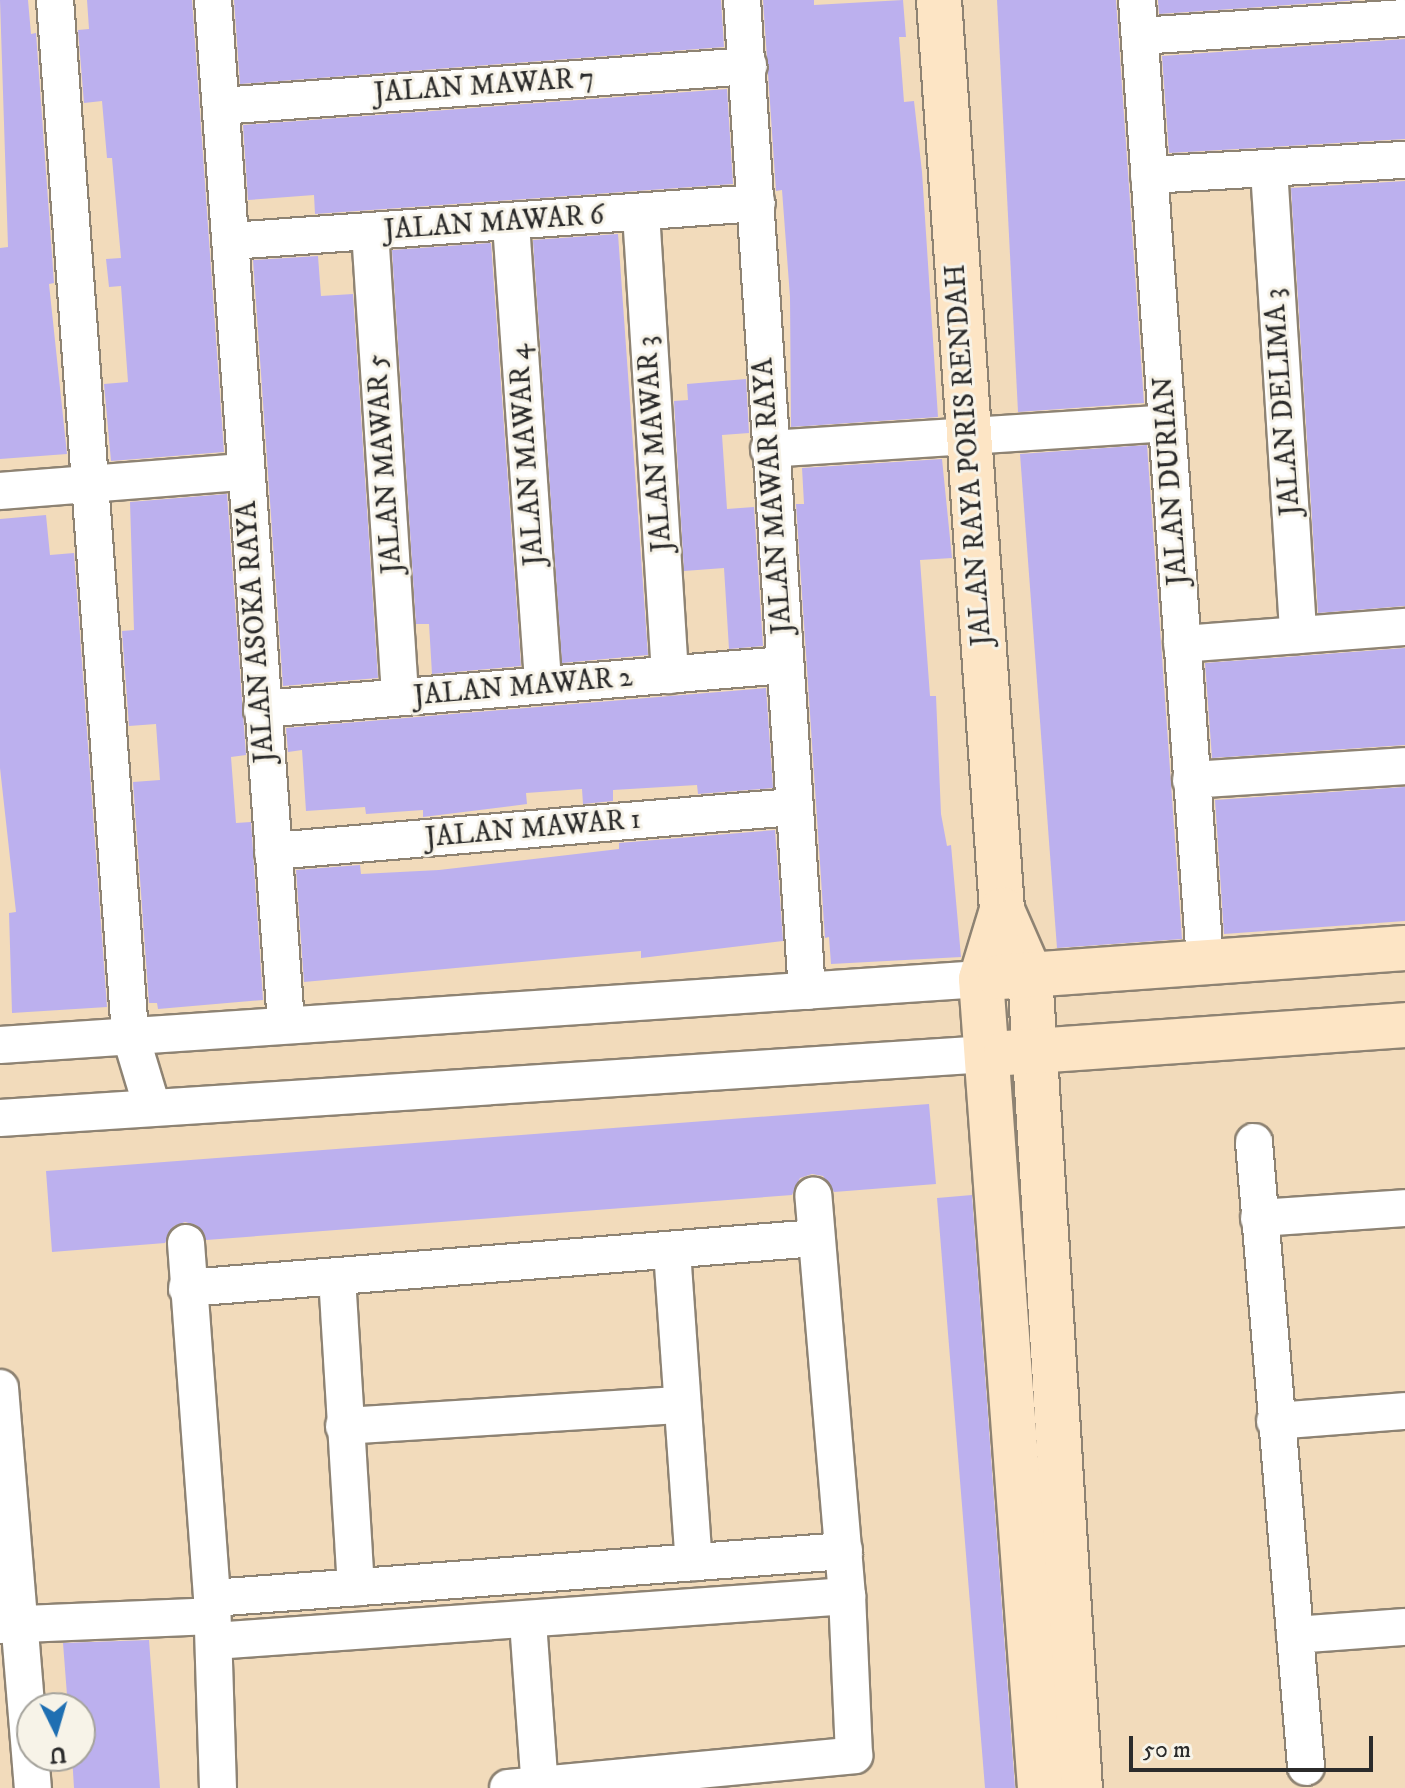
<!DOCTYPE html>
<style>
body{margin:0}
#map{position:relative;width:1405px;height:1788px;overflow:hidden;background:#f2dbbb;font-family:"IM FELL DW Pica",serif}
div>[style]{position:absolute}
[style*='--x']{left:calc(var(--x)*1px);top:calc(var(--y)*1px);width:calc(var(--w)*1px);rotate:calc(var(--a)*1deg)}
.building>*{inset:0;background:#bcb0ee}
.roads{filter:drop-shadow(2px 0 #8e8373) drop-shadow(-2px 0 #8e8373) drop-shadow(0 2px #8e8373) drop-shadow(0 -2px #8e8373)}
.street>*{height:36px;margin:-18px;padding:0 18px;transform-origin:18px;border-radius:18px;background:#fff}
.secondary>*{height:44px;margin:-22px;padding:0 22px;transform-origin:22px;border-radius:22px;background:#fde5c5}
span{translate:-50% -50%;white-space:nowrap;text-align:center;line-height:1.15;-webkit-text-stroke:6px #f7f3e8;paint-order:stroke}
.street-label{font-size:28px;color:#2b2b2b}
.north{position:absolute;left:16px;top:1692px;width:80px;height:80px;box-sizing:border-box;background:#f7f3e8;border:2px solid #a5a39c;border-radius:50%;rotate:175deg;font-size:22px;font-weight:700;line-height:32px;text-align:center;color:#2b2b2b}
.north::after{content:'';display:block;margin:auto;width:28px;height:36px;background:#1f6fb2;clip-path:polygon(50% 0,100% 100%,50% 72%,0 100%)}
.scale{position:absolute;left:1129px;top:1736px;width:244px;height:36px;box-sizing:border-box;border:4px solid #2b2b2b;border-top:0;padding-left:10px;font-size:24px;line-height:28px;white-space:nowrap;color:#2b2b2b;-webkit-text-stroke:6px #f7f3e8;paint-order:stroke}
</style>
<div id="map">
<div class="building">
<div style="clip-path:polygon(0 0,28px 0,31px 34px,36px 33px,54px 283px,49px 284px,67px 454px,0 459px,0 248px,8px 247px)"></div>
<div style="clip-path:polygon(87px 0,192px 0,224px 452px,111px 461px,104px 384px,128px 382px,121px 286px,109px 287px,106px 259px,121px 258px,112px 158px,107px 158px,102px 101px,84px 103px,78px 30px,89px 29px)"></div>
<div style="clip-path:polygon(234px 0,721px 0,724px 47px,240px 84px)"></div>
<div style="clip-path:polygon(763px 0,814px 0,814px 5px,903px 0,906px 37px,899px 37px,904px 102px,914px 101px,922px 172px,938px 417px,791px 427px,790px 297px,782px 190px,776px 191px)"></div>
<div style="clip-path:polygon(997px 0,1116px 0,1144px 403px,1018px 412px)"></div>
<div style="clip-path:polygon(1158px 0,1360px 0,1159px 14px)"></div>
<div style="clip-path:polygon(1405px 39px,1405px 139px,1169px 153px,1162px 56px)"></div>
<div style="clip-path:polygon(727px 89px,733px 184px,315px 214px,314px 195px,248px 200px,243px 125px)"></div>
<div style="clip-path:polygon(1405px 181px,1405px 606px,1318px 613px,1291px 188px)"></div>
<div style="clip-path:polygon(618px 234px,648px 655px,562px 663px,533px 240px)"></div>
<div style="clip-path:polygon(491px 243px,521px 666px,432px 674px,429px 624px,416px 624px,392px 250px)"></div>
<div style="clip-path:polygon(318px 256px,321px 296px,353px 294px,378px 678px,283px 686px,253px 260px)"></div>
<div style="clip-path:polygon(746px 379px,749px 433px,722px 435px,727px 509px,754px 507px,763px 646px,729px 649px,724px 568px,684px 571px,674px 401px,688px 400px,687px 384px)"></div>
<div style="clip-path:polygon(1147px 445px,1182px 939px,1057px 948px,1020px 454px)"></div>
<div style="clip-path:polygon(942px 459px,952px 558px,920px 560px,930px 696px,936px 696px,941px 814px,947px 846px,951px 845px,961px 957px,831px 964px,829px 937px,825px 938px,796px 504px,804px 504px,802px 468px)"></div>
<div style="clip-path:polygon(227px 494px,246px 755px,231px 757px,236px 823px,251px 822px,263px 1000px,158px 1009px,157px 1003px,149px 1003px,133px 782px,160px 780px,156px 724px,129px 726px,122px 631px,134px 630px,130px 502px)"></div>
<div style="clip-path:polygon(46px 515px,50px 555px,74px 553px,107px 1007px,12px 1013px,9px 913px,16px 912px,0 768px,0 519px)"></div>
<div style="clip-path:polygon(1405px 648px,1405px 745px,1212px 758px,1205px 663px)"></div>
<div style="clip-path:polygon(766px 688px,773px 788px,698px 794px,697px 785px,613px 790px,613px 801px,583px 804px,582px 789px,526px 793px,527px 804px,423px 817px,423px 810px,366px 814px,365px 807px,306px 811px,302px 750px,288px 752px,286px 728px)"></div>
<div style="clip-path:polygon(1405px 787px,1405px 921px,1224px 934px,1215px 800px)"></div>
<div style="clip-path:polygon(775px 830px,783px 941px,641px 958px,641px 951px,304px 982px,296px 870px,360px 865px,361px 874px,439px 870px,619px 849px,619px 843px)"></div>
<div style="clip-path:polygon(929px 1104px,936px 1184px,834px 1192px,823px 1176px,812px 1174px,800px 1178px,792px 1195px,206px 1240px,196px 1225px,185px 1222px,174px 1226px,165px 1243px,52px 1252px,46px 1171px)"></div>
<div style="clip-path:polygon(972px 1195px,1015px 1788px,985px 1788px,937px 1198px)"></div>
<div style="clip-path:polygon(149px 1640px,160px 1788px,74px 1788px,72px 1756px,80px 1756px,80px 1708px,68px 1708px,63px 1643px)"></div>
</div>
<div class="roads">
<div class="street">
<div style="--x:55;--y:0;--w:1037;--a:85.85"></div>
<div style="--x:130;--y:1034;--w:76;--a:73.2"></div>
<div style="--x:213;--y:0;--w:1026;--a:85.92"></div>
<div style="--x:742;--y:0;--w:993;--a:86.25"></div>
<div style="--x:1137;--y:0;--w:963;--a:85.95"></div>
<div style="--x:1140;--y:36;--w:266;--a:-3.9"></div>
<div style="--x:221;--y:106;--w:529;--a:-4.34"></div>
<div style="--x:1269;--y:169;--w:467;--a:86.4"></div>
<div style="--x:1149;--y:175;--w:256;--a:-3.4"></div>
<div style="--x:641;--y:213;--w:463;--a:86.4"></div>
<div style="--x:511;--y:224;--w:462;--a:86"></div>
<div style="--x:370;--y:231;--w:467;--a:86.3"></div>
<div style="--x:231;--y:241;--w:527;--a:-4.13"></div>
<div style="--x:769;--y:449;--w:398;--a:-3.7"></div>
<div style="--x:0;--y:491;--w:245;--a:-4.5"></div>
<div style="--x:1182;--y:644;--w:224;--a:-4.4"></div>
<div style="--x:262;--y:709;--w:524;--a:-4.82"></div>
<div style="--x:1191;--y:780;--w:214;--a:-3.7"></div>
<div style="--x:273;--y:851;--w:522;--a:-4.84"></div>
<div style="--x:0;--y:1045;--w:983;--a:-3.85"></div>
<div style="--x:0;--y:1118;--w:989;--a:-3.71"></div>
<div style="--x:1254;--y:1142;--w:627;--a:85.24"></div>
<div style="--x:1259;--y:1218;--w:146;--a:-3.9"></div>
<div style="--x:186;--y:1243;--w:356;--a:85.8"></div>
<div style="--x:212;--y:1598;--w:190;--a:88.2"></div>
<div style="--x:672;--y:1251;--w:312;--a:86"></div>
<div style="--x:337;--y:1277;--w:311;--a:86.5"></div>
<div style="--x:187;--y:1288;--w:631;--a:-4.54"></div>
<div style="--x:0;--y:1388;--w:401;--a:85.3"></div>
<div style="--x:1275;--y:1421;--w:130;--a:-4.4"></div>
<div style="--x:344;--y:1426;--w:337;--a:-3.6"></div>
<div style="--x:212;--y:1598;--w:634;--a:-4.25"></div>
<div style="--x:528;--y:1622;--w:166;--a:85.9"></div>
<div style="--x:0;--y:1625;--w:212;--a:-2.4"></div>
<div style="--x:1295;--y:1635;--w:110;--a:-4.2"></div>
<div style="--x:214;--y:1641;--w:635;--a:-4.07"></div>
<div style="--x:508;--y:1788;--w:348;--a:-5.4"></div>
<div style="--x:854;--y:1755;--w:159;--a:-92.5"></div>
<div style="--x:847;--y:1596;--w:402;--a:-94.8"></div>
</div>
<div class="secondary">
<div style="--x:939;--y:0;--w:912;--a:86.04"></div>
<div style="--x:1002;--y:910;--w:70;--a:66.4"></div>
<div style="--x:1030;--y:974;--w:816;--a:86.49"></div>
<div style="--x:1002;--y:910;--w:72;--a:106.9"></div>
<div style="--x:981;--y:979;--w:811;--a:85.83"></div>
<div style="--x:1000;--y:977;--w:406;--a:-4.1"></div>
<div style="--x:1006;--y:1053;--w:400;--a:-4"></div>
</div>
</div>
<div class="street-label">
<span style="left:484px;top:86px;rotate:-4deg">JALAN MAWAR 7</span>
<span style="left:494px;top:223px;rotate:-4deg">JALAN MAWAR 6</span>
<span style="left:1283px;top:402px;rotate:-94deg">JALAN DELIMA 3</span>
<span style="left:655px;top:444px;rotate:-94deg">JALAN MAWAR 3</span>
<span style="left:527px;top:455px;rotate:-94deg">JALAN MAWAR 4</span>
<span style="left:969px;top:455px;rotate:-94deg">JALAN RAYA PORIS RENDAH</span>
<span style="left:385px;top:464px;rotate:-94deg">JALAN MAWAR 5</span>
<span style="left:1171px;top:481px;rotate:-94deg">JALAN DURIAN</span>
<span style="left:773px;top:496px;rotate:-94deg">JALAN MAWAR RAYA</span>
<span style="left:256px;top:632px;rotate:-94deg">JALAN ASOKA RAYA</span>
<span style="left:523px;top:687px;rotate:-5deg">JALAN MAWAR 2</span>
<span style="left:533px;top:829px;rotate:-5deg">JALAN MAWAR 1</span>
</div>
<div class="north">U</div>
<div class="scale">50 m</div>
</div>
